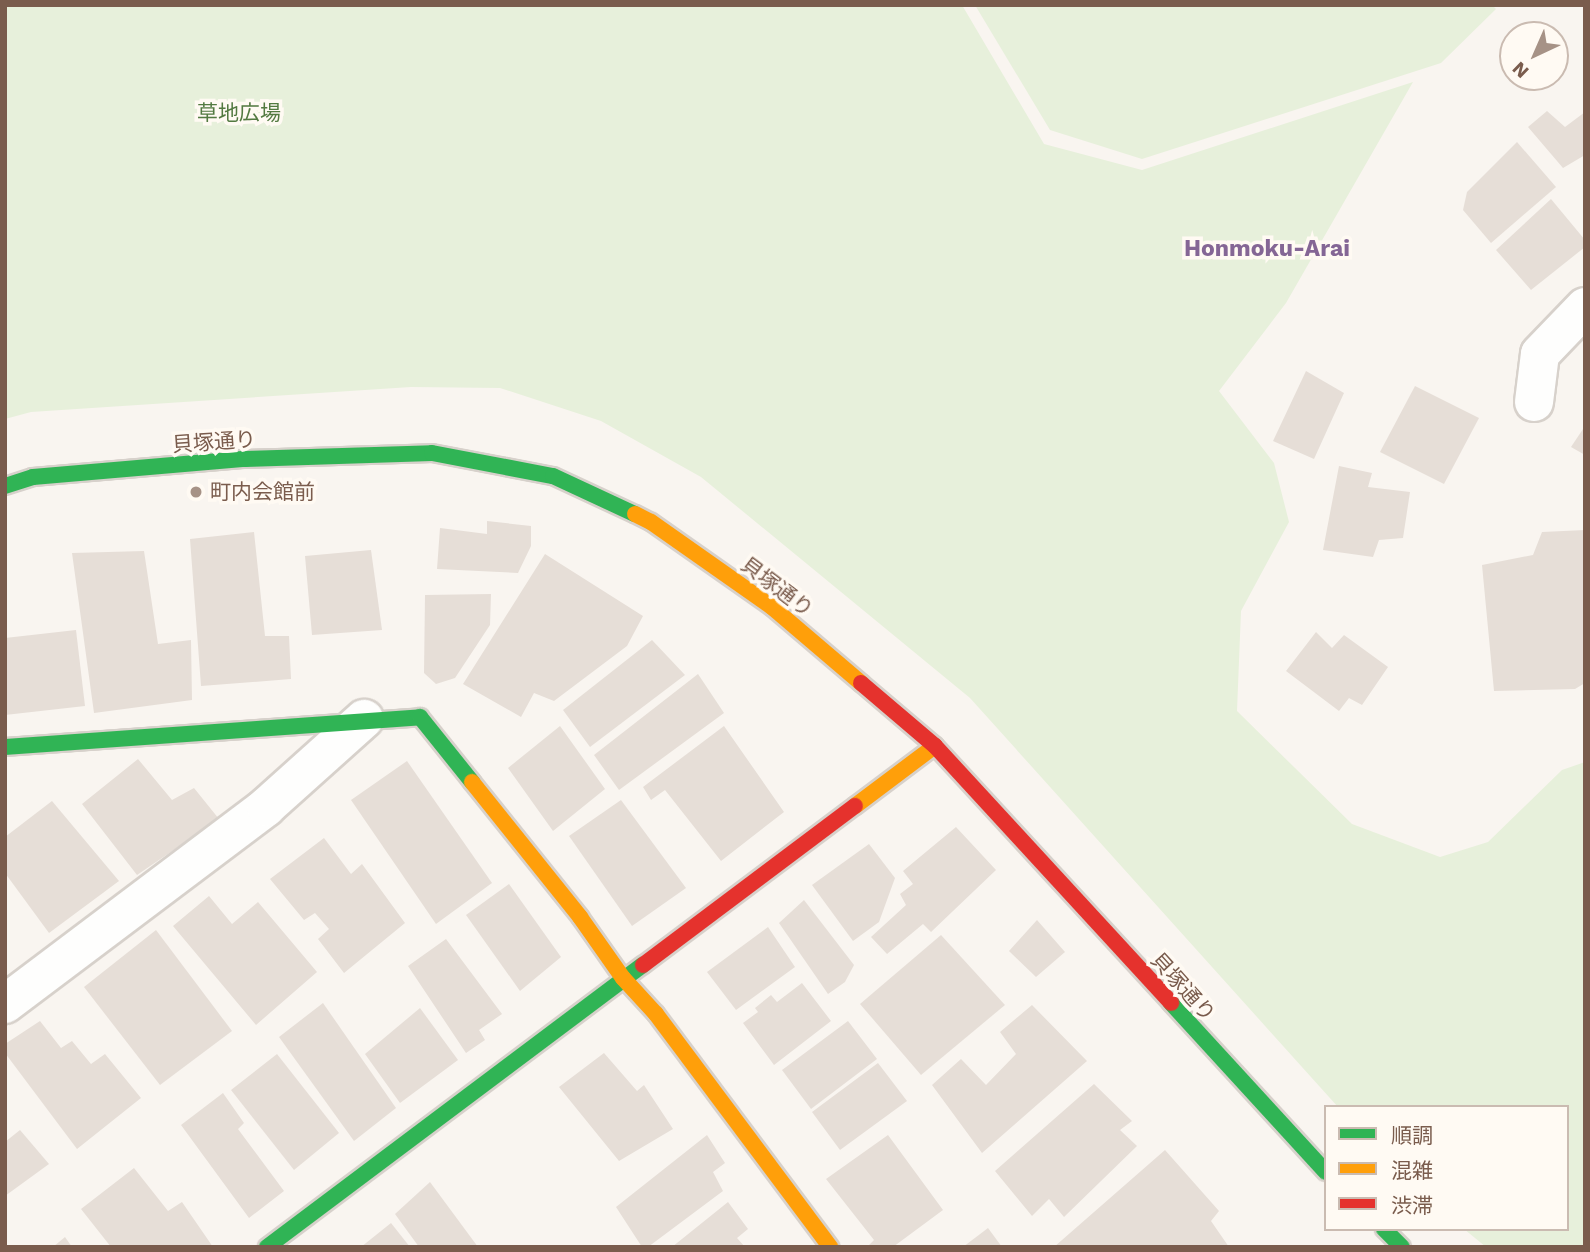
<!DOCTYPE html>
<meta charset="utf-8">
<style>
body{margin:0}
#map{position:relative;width:1590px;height:1252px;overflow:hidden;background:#f9f5f0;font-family:"Work Sans","Noto Sans JP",sans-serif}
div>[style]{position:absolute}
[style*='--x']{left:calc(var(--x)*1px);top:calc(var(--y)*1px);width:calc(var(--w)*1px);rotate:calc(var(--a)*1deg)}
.green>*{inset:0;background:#e7f0db}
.building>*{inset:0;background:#e6ded7}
.roads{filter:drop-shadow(2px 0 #d7d1cb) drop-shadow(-2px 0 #d7d1cb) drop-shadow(0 2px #d7d1cb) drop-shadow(0 -2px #d7d1cb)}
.street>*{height:38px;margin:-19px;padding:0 19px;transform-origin:19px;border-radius:19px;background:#fefefd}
.fast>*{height:16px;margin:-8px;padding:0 8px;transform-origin:8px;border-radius:8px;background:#30b455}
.slow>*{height:16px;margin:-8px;padding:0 8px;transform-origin:8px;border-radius:8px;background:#ff9f0a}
.jam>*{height:16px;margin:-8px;padding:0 8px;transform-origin:8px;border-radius:8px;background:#e5322d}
.dots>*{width:19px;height:19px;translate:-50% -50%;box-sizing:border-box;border:4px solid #fffaf3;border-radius:50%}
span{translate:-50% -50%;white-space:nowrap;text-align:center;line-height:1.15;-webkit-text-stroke:7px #fffaf3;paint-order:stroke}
.park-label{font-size:21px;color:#537a41}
.street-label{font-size:21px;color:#7a5c4d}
.poi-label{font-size:21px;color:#7a5c4d}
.left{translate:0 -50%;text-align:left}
.neighbourhood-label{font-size:23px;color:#846695;font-weight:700}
.frame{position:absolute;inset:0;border:7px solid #7a5c4d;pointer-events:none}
.legend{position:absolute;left:1324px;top:1105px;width:245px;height:126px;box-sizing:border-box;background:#fffaf3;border:2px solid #cabbb1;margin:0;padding:9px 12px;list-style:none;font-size:21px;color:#7a5c4d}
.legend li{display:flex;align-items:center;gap:14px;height:35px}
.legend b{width:35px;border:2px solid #cabbb1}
.north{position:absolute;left:1499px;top:21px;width:70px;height:70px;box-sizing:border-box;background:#fffaf3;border:2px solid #cabbb1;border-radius:50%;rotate:224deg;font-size:19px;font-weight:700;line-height:28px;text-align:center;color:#7a5c4d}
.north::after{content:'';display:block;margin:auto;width:24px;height:32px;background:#a69286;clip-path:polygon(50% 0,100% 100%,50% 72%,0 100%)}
</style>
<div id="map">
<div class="green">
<div style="clip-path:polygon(5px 5px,962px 5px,1044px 144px,1142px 170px,1413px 82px,1286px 303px,1219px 391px,1274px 463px,1289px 522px,1241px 611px,1237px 711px,1352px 824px,1440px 857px,1488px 842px,1562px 770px,1585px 762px,1585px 1247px,1486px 1247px,1464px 1229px,1567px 1229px,1567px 1107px,1338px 1107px,970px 698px,701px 477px,601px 421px,500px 388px,411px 387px,31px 412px,5px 419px)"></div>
<div style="clip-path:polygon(975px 5px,1492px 5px,1496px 9px,1441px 63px,1142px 159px,1050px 130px)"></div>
</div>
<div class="building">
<div style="clip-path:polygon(1547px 111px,1565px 127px,1585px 112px,1585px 155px,1563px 168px,1528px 127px)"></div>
<div style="clip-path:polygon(1517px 142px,1556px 187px,1491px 243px,1463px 210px,1467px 192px)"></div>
<div style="clip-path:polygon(1551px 199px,1585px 240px,1585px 247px,1531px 290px,1496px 250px)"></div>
<div style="clip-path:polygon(1306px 371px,1344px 393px,1314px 459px,1273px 441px)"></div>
<div style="clip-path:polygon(1415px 386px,1479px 418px,1444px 484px,1380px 452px)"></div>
<div style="clip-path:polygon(1585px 426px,1585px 455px,1571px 447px)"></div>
<div style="clip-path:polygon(1339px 466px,1372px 473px,1368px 487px,1410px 492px,1403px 538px,1379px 540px,1373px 557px,1323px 550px)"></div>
<div style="clip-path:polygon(487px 521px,531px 526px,531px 546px,518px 573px,437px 569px,440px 528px,487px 534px)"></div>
<div style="clip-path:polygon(1585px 530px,1585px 683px,1575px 689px,1494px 691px,1482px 565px,1533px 555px,1542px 532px)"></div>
<div style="clip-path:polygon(254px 532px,265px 636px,289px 636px,291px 679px,201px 686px,190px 539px)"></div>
<div style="clip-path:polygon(371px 550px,382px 630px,312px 635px,305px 556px)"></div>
<div style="clip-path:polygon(144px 551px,158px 644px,191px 640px,192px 700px,94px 713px,72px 553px)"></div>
<div style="clip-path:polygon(545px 554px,643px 616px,627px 646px,554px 701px,534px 693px,521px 717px,463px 684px)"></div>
<div style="clip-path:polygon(491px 594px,490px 625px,455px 678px,436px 684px,424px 673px,425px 595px)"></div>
<div style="clip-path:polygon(76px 630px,85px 706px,5px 715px,5px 638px)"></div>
<div style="clip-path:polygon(1316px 632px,1332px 648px,1344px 635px,1388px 667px,1362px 705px,1349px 698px,1339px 711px,1286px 671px)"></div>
<div style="clip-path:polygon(652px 640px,685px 675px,590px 747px,563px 710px)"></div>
<div style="clip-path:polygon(698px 674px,724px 713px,619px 790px,594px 755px)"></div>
<div style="clip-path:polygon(560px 726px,605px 789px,553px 831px,508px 768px)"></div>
<div style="clip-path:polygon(724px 726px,784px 812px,721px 861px,665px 790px,651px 800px,643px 787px)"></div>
<div style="clip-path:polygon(138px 759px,172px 800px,194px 788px,219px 819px,137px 875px,82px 804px)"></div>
<div style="clip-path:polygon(407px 761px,492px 883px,436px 924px,351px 800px)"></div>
<div style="clip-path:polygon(621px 800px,686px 888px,632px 926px,569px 836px)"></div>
<div style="clip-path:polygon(52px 801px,119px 881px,49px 933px,5px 873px,5px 837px)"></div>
<div style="clip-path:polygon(956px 827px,996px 870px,931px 932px,923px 924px,887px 954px,871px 937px,906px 905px,900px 894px,913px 884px,903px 871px)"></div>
<div style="clip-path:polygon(324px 838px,351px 874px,362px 864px,405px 923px,344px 973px,318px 939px,329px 929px,315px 913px,304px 920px,270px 879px)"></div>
<div style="clip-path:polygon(869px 844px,895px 878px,879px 922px,853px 941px,812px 885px)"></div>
<div style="clip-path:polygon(509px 884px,561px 957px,520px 991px,466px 915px)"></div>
<div style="clip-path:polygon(209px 896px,232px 924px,258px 902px,317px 972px,256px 1025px,173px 926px)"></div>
<div style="clip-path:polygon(804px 900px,854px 965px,845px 982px,828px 994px,779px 923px)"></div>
<div style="clip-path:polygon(1037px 920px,1065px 952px,1036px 977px,1009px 951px)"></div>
<div style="clip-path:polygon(768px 927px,795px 967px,736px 1010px,707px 972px)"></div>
<div style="clip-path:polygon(156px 930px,232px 1031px,160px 1085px,84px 987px)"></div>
<div style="clip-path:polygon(941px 935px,1005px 1005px,921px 1075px,860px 1004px)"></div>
<div style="clip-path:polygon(446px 939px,502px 1014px,479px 1030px,485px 1040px,466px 1053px,408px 966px)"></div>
<div style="clip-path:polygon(802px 983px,831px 1021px,774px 1065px,743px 1023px,758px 1012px,755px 1008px,771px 995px,777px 1002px)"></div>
<div style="clip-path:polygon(323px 1003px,396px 1108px,354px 1141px,279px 1037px)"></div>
<div style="clip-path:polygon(1032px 1005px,1087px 1061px,982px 1153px,932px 1085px,961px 1059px,986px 1085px,1016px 1054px,1000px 1032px)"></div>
<div style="clip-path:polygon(420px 1008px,458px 1060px,400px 1103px,365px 1054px)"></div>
<div style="clip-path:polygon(40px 1021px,61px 1048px,72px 1041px,91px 1064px,105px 1054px,141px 1098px,77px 1149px,5px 1053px,5px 1044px)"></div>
<div style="clip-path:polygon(848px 1021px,877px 1059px,811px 1109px,782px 1070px)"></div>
<div style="clip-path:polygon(604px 1053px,637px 1091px,644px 1085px,673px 1129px,619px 1161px,559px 1087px)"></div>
<div style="clip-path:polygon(277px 1054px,339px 1133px,294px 1170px,231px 1090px)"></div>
<div style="clip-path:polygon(878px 1063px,907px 1101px,840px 1150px,812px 1112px)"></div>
<div style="clip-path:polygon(1094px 1084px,1132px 1121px,1120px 1130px,1137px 1146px,1064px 1217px,1049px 1199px,1032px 1216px,995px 1171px)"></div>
<div style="clip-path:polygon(223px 1093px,244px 1123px,238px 1129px,284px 1191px,249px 1218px,181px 1125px)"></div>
<div style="clip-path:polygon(20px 1130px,49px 1164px,5px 1196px,5px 1142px)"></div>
<div style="clip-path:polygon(707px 1135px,725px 1163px,713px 1172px,723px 1191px,648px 1247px,642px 1247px,616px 1207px)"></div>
<div style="clip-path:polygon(888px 1135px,943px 1210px,893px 1247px,867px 1247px,874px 1240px,826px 1179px)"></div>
<div style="clip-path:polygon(1165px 1150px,1219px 1211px,1211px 1221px,1229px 1247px,1054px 1247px)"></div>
<div style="clip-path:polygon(134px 1168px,168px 1211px,182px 1202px,213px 1247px,111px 1247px,81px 1209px)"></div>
<div style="clip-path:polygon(430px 1182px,478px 1247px,419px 1247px,395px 1214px)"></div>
<div style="clip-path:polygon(728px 1202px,748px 1229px,737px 1238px,745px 1247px,672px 1247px)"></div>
<div style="clip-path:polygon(391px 1223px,410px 1247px,361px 1247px)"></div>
<div style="clip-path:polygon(988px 1228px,1002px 1247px,963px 1247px)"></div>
<div style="clip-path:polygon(65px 1237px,72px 1247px,53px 1247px)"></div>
</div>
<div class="roads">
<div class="street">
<div style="--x:1534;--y:402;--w:48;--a:-82.9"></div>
<div style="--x:1540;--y:354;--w:65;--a:-46.2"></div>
<div style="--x:5;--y:1004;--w:327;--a:-37"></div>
<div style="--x:266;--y:807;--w:132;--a:-41.9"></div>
</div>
<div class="fast">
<div style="--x:5;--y:486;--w:29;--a:-18"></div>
<div style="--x:33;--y:477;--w:213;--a:-4.9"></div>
<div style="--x:245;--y:459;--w:187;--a:-1.8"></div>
<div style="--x:432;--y:453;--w:123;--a:10.8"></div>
<div style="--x:553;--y:476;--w:90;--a:24.9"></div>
<div style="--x:5;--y:747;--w:416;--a:-4.1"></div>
<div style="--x:420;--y:717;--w:83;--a:51.3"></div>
<div style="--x:1171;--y:1003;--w:229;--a:47.5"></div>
<div style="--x:1384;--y:1229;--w:25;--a:45"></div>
<div style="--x:267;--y:1247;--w:470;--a:-36.9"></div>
</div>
<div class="slow">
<div style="--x:635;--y:514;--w:18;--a:27"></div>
<div style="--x:651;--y:522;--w:148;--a:35.1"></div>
<div style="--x:772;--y:607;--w:117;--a:40.5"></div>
<div style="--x:472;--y:782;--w:173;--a:51.3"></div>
<div style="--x:580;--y:917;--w:75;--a:54.8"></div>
<div style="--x:623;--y:978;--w:49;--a:47.5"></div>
<div style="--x:656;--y:1014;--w:291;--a:53.2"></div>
<div style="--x:855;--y:806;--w:100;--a:-36.9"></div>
</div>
<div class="jam">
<div style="--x:861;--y:683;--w:97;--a:40.4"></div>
<div style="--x:935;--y:746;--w:349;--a:47.4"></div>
<div style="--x:643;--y:965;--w:265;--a:-36.9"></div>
</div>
</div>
<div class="dots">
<div style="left:196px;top:492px;background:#a69286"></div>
</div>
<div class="park-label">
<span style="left:239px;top:113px">草地広場</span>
</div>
<div class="street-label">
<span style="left:214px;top:442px;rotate:-4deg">貝塚通り</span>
<span style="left:777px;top:587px;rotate:37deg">貝塚通り</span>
<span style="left:1183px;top:987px;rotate:48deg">貝塚通り</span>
</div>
<div class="poi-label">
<span class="left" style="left:210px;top:492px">町内会館前</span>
</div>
<div class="neighbourhood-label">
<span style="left:1267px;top:249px">Honmoku-Arai</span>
</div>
<div class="frame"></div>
<ul class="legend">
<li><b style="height:9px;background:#30b455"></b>順調</li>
<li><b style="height:9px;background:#ff9f0a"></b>混雑</li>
<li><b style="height:9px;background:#e5322d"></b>渋滞</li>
</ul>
<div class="north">N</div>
</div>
